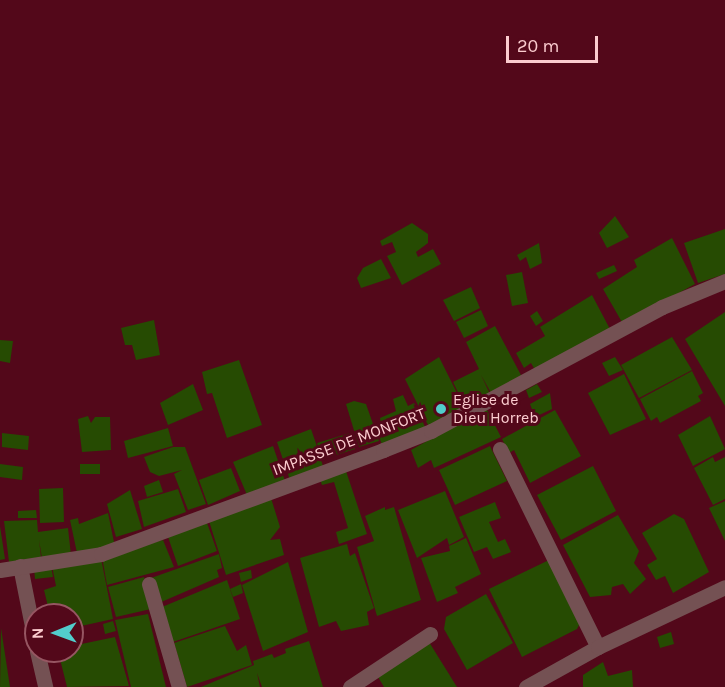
<!DOCTYPE html>
<style>
body{margin:0}
#map{position:relative;width:725px;height:687px;overflow:hidden;background:#53081a;font-family:Karla,sans-serif}
div>[style]{position:absolute}
[style*='--x']{left:calc(var(--x)*1px);top:calc(var(--y)*1px);width:calc(var(--w)*1px);rotate:calc(var(--a)*1deg)}
.building>*{inset:0;background:#264b02}
.minor>*{height:15px;margin:-7.5px;padding:0 7.5px;transform-origin:7.5px;border-radius:7.5px;background:#745153}
.dots>*{width:16px;height:16px;translate:-50% -50%;box-sizing:border-box;border:3px solid #53081a;border-radius:50%}
span{translate:-50% -50%;white-space:nowrap;text-align:center;line-height:1.15;-webkit-text-stroke:6px #53081a;paint-order:stroke}
.poi-label{font-size:16px;color:#fbcccf}
.left{translate:0 -50%;text-align:left}
.street-label{font-size:16px;color:#fbcccf}
.north{position:absolute;left:24px;top:603px;width:60px;height:60px;box-sizing:border-box;background:#53081a;border:2px solid #965662;border-radius:50%;rotate:269deg;font-size:16px;font-weight:700;line-height:24px;text-align:center;color:#fbcccf}
.north::after{content:'';display:block;margin:auto;width:21px;height:27px;background:#52cdcc;clip-path:polygon(50% 0,100% 100%,50% 72%,0 100%)}
.scale{position:absolute;left:506px;top:36px;width:92px;height:27px;box-sizing:border-box;border:3px solid #fbcccf;border-top:0;padding-left:8px;font-size:18px;line-height:21px;white-space:nowrap;color:#fbcccf;-webkit-text-stroke:4px #53081a;paint-order:stroke}
</style>
<div id="map">
<div class="building">
<div style="clip-path:polygon(615px 216px,629px 237px,607px 248px,599px 233px)"></div>
<div style="clip-path:polygon(412px 223px,428px 234px,428px 243px,416px 252px,418px 257px,433px 249px,441px 264px,402px 285px,387px 256px,396px 252px,392px 242px,382px 246px,380px 241px)"></div>
<div style="clip-path:polygon(725px 229px,725px 274px,698px 283px,684px 243px)"></div>
<div style="clip-path:polygon(672px 238px,695px 284px,623px 324px,603px 289px,637px 267px,634px 260px)"></div>
<div style="clip-path:polygon(539px 243px,542px 263px,530px 269px,526px 257px,520px 261px,517px 255px)"></div>
<div style="clip-path:polygon(381px 259px,391px 278px,361px 288px,357px 278px,363px 268px)"></div>
<div style="clip-path:polygon(614px 265px,617px 271px,599px 279px,596px 273px)"></div>
<div style="clip-path:polygon(522px 272px,528px 303px,512px 306px,506px 275px)"></div>
<div style="clip-path:polygon(471px 287px,480px 308px,454px 321px,443px 300px)"></div>
<div style="clip-path:polygon(592px 295px,611px 331px,535px 370px,531px 363px,524px 368px,516px 353px,545px 336px,540px 327px)"></div>
<div style="clip-path:polygon(481px 310px,488px 326px,464px 338px,456px 322px)"></div>
<div style="clip-path:polygon(537px 311px,543px 321px,536px 326px,530px 316px)"></div>
<div style="clip-path:polygon(725px 312px,725px 406px,685px 339px)"></div>
<div style="clip-path:polygon(154px 320px,160px 355px,136px 360px,132px 345px,125px 345px,121px 328px)"></div>
<div style="clip-path:polygon(495px 326px,522px 377px,491px 393px,481px 375px,490px 394px,465px 407px,453px 382px,479px 369px,466px 342px)"></div>
<div style="clip-path:polygon(672px 337px,692px 370px,639px 398px,621px 365px)"></div>
<div style="clip-path:polygon(0 340px,13px 341px,10px 363px,0 361px)"></div>
<div style="clip-path:polygon(439px 357px,464px 407px,429px 427px,405px 379px)"></div>
<div style="clip-path:polygon(615px 357px,623px 370px,609px 376px,602px 363px)"></div>
<div style="clip-path:polygon(239px 360px,262px 425px,227px 438px,212px 393px,207px 394px,202px 372px)"></div>
<div style="clip-path:polygon(692px 371px,703px 393px,698px 396px,701px 401px,660px 423px,657px 417px,651px 421px,640px 399px)"></div>
<div style="clip-path:polygon(624px 374px,646px 419px,610px 435px,588px 393px)"></div>
<div style="clip-path:polygon(193px 384px,203px 410px,168px 425px,160px 403px)"></div>
<div style="clip-path:polygon(537px 384px,542px 392px,529px 398px,526px 390px)"></div>
<div style="clip-path:polygon(550px 393px,552px 409px,535px 417px,530px 404px)"></div>
<div style="clip-path:polygon(403px 395px,408px 406px,414px 403px,426px 429px,383px 447px,375px 427px,381px 424px,380px 418px,396px 411px,393px 399px)"></div>
<div style="clip-path:polygon(354px 401px,366px 404px,379px 441px,359px 447px,346px 404px)"></div>
<div style="clip-path:polygon(486px 408px,501px 437px,434px 468px,431px 460px,418px 468px,411px 450px)"></div>
<div style="clip-path:polygon(555px 410px,581px 456px,530px 483px,514px 450px,509px 453px,502px 439px)"></div>
<div style="clip-path:polygon(88px 416px,91px 423px,95px 417px,110px 417px,111px 450px,82px 452px,78px 419px)"></div>
<div style="clip-path:polygon(710px 416px,725px 449px,693px 466px,678px 435px)"></div>
<div style="clip-path:polygon(168px 428px,173px 446px,128px 458px,124px 441px)"></div>
<div style="clip-path:polygon(311px 429px,321px 458px,317px 443px,350px 433px,355px 449px,321px 460px,324px 469px,290px 480px,277px 442px)"></div>
<div style="clip-path:polygon(2px 433px,29px 436px,28px 450px,2px 447px)"></div>
<div style="clip-path:polygon(273px 446px,285px 481px,247px 495px,233px 462px)"></div>
<div style="clip-path:polygon(490px 446px,507px 481px,455px 505px,439px 470px)"></div>
<div style="clip-path:polygon(173px 447px,185px 447px,206px 504px,188px 510px,174px 474px,182px 470px,159px 476px,150px 472px,144px 457px)"></div>
<div style="clip-path:polygon(713px 457px,715px 462px,725px 457px,725px 499px,713px 505px,694px 468px)"></div>
<div style="clip-path:polygon(0 464px,23px 467px,22px 480px,0 477px)"></div>
<div style="clip-path:polygon(80px 464px,100px 464px,100px 474px,80px 474px)"></div>
<div style="clip-path:polygon(593px 466px,616px 511px,561px 540px,537px 495px)"></div>
<div style="clip-path:polygon(231px 468px,240px 491px,208px 505px,199px 480px)"></div>
<div style="clip-path:polygon(345px 468px,367px 534px,339px 544px,336px 532px,348px 528px,334px 482px,322px 485px,320px 479px)"></div>
<div style="clip-path:polygon(159px 480px,163px 492px,147px 497px,144px 486px)"></div>
<div style="clip-path:polygon(63px 488px,64px 522px,40px 523px,39px 489px)"></div>
<div style="clip-path:polygon(178px 489px,186px 512px,144px 527px,138px 501px)"></div>
<div style="clip-path:polygon(130px 490px,142px 529px,116px 537px,107px 504px)"></div>
<div style="clip-path:polygon(445px 491px,464px 537px,449px 545px,447px 538px,417px 558px,398px 510px)"></div>
<div style="clip-path:polygon(271px 498px,280px 527px,270px 540px,280px 539px,284px 555px,226px 575px,209px 521px)"></div>
<div style="clip-path:polygon(725px 501px,725px 541px,709px 508px)"></div>
<div style="clip-path:polygon(495px 502px,501px 518px,489px 522px,498px 542px,505px 539px,511px 552px,493px 559px,487px 547px,474px 552px,459px 517px)"></div>
<div style="clip-path:polygon(385px 507px,385px 510px,394px 507px,421px 600px,377px 616px,357px 547px,374px 541px,365px 516px)"></div>
<div style="clip-path:polygon(36px 510px,37px 518px,18px 518px,18px 511px)"></div>
<div style="clip-path:polygon(108px 513px,115px 547px,77px 553px,70px 520px,78px 518px,79px 524px)"></div>
<div style="clip-path:polygon(674px 514px,684px 519px,709px 572px,673px 593px,665px 576px,656px 580px,647px 565px,657px 559px,642px 533px)"></div>
<div style="clip-path:polygon(618px 515px,639px 551px,634px 563px,646px 579px,630px 594px,623px 584px,612px 587px,611px 595px,590px 597px,563px 545px)"></div>
<div style="clip-path:polygon(37px 520px,38px 532px,68px 528px,71px 555px,42px 558px,39px 540px,41px 557px,9px 562px,4px 521px)"></div>
<div style="clip-path:polygon(207px 523px,217px 551px,178px 566px,168px 537px)"></div>
<div style="clip-path:polygon(0 526px,5px 559px,0 560px)"></div>
<div style="clip-path:polygon(466px 538px,481px 574px,455px 587px,458px 593px,437px 602px,421px 558px,450px 551px,449px 546px)"></div>
<div style="clip-path:polygon(163px 540px,174px 567px,107px 585px,102px 557px)"></div>
<div style="clip-path:polygon(347px 544px,350px 556px,355px 553px,374px 608px,367px 612px,369px 625px,341px 631px,336px 621px,319px 627px,300px 558px)"></div>
<div style="clip-path:polygon(219px 554px,222px 568px,217px 570px,219px 577px,159px 603px,151px 578px)"></div>
<div style="clip-path:polygon(101px 558px,113px 619px,72px 628px,72px 615px,50px 615px,44px 590px,56px 586px,52px 566px)"></div>
<div style="clip-path:polygon(549px 560px,580px 623px,577px 629px,522px 657px,489px 589px)"></div>
<div style="clip-path:polygon(288px 562px,308px 632px,263px 651px,242px 585px)"></div>
<div style="clip-path:polygon(51px 566px,53px 577px,35px 579px,34px 568px)"></div>
<div style="clip-path:polygon(251px 570px,252px 578px,241px 582px,239px 573px)"></div>
<div style="clip-path:polygon(144px 577px,151px 609px,116px 617px,108px 587px)"></div>
<div style="clip-path:polygon(227px 580px,240px 619px,173px 642px,162px 607px)"></div>
<div style="clip-path:polygon(241px 584px,243px 593px,233px 597px,230px 589px)"></div>
<div style="clip-path:polygon(486px 594px,513px 643px,467px 670px,444px 629px,446px 617px)"></div>
<div style="clip-path:polygon(148px 614px,166px 687px,131px 687px,115px 620px)"></div>
<div style="clip-path:polygon(113px 621px,116px 631px,105px 634px,103px 624px)"></div>
<div style="clip-path:polygon(225px 626px,237px 651px,246px 645px,252px 665px,187px 687px,174px 643px)"></div>
<div style="clip-path:polygon(1px 628px,10px 687px,0 687px)"></div>
<div style="clip-path:polygon(671px 632px,674px 644px,660px 648px,657px 637px)"></div>
<div style="clip-path:polygon(115px 637px,129px 686px,67px 687px,58px 651px,72px 651px,72px 646px)"></div>
<div style="clip-path:polygon(309px 641px,323px 687px,262px 687px,257px 673px,260px 687px,201px 687px,254px 665px,253px 661px,272px 654px,274px 658px,286px 653px,285px 649px)"></div>
<div style="clip-path:polygon(429px 642px,457px 687px,384px 687px,378px 677px)"></div>
<div style="clip-path:polygon(603px 662px,608px 676px,632px 670px,633px 687px,583px 687px,583px 675px)"></div>
</div>
<div class="minor">
<div style="--x:500;--y:449;--w:221;--a:63.7"></div>
<div style="--x:20;--y:566;--w:82;--a:78.7"></div>
<div style="--x:0;--y:570;--w:102;--a:-9"></div>
<div style="--x:101;--y:554;--w:301;--a:-20.2"></div>
<div style="--x:383;--y:450;--w:52;--a:-21.6"></div>
<div style="--x:431;--y:431;--w:262;--a:-28.2"></div>
<div style="--x:662;--y:307;--w:68;--a:-22.4"></div>
<div style="--x:149;--y:584;--w:107;--a:73.8"></div>
<div style="--x:37;--y:651;--w:37;--a:77"></div>
<div style="--x:350;--y:687;--w:96;--a:-33.5"></div>
<div style="--x:526;--y:687;--w:82;--a:-29.1"></div>
<div style="--x:598;--y:647;--w:140;--a:-25.3"></div>
</div>
<div class="dots">
<div style="left:441px;top:409px;background:#52cdcc"></div>
</div>
<div class="poi-label">
<span class="left" style="left:453px;top:409px">Eglise de<br>Dieu Horreb</span>
</div>
<div class="street-label">
<span style="left:349px;top:442px;rotate:-21deg">IMPASSE DE MONFORT</span>
</div>
<div class="north">N</div>
<div class="scale">20 m</div>
</div>
